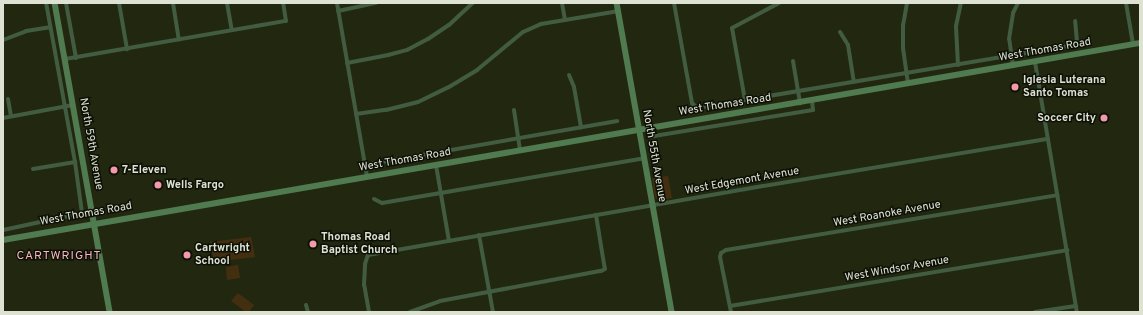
<!DOCTYPE html>
<style>
body{margin:0}
#map{position:relative;width:1143px;height:315px;overflow:hidden;background:#22280f;font-family:Overpass,sans-serif}
div>[style]{position:absolute}
[style*='--x']{left:calc(var(--x)*1px);top:calc(var(--y)*1px);width:calc(var(--w)*1px);rotate:calc(var(--a)*1deg)}
.green>*{inset:0;background:#432f10}
.street>*{height:4px;margin:-2px;padding:0 2px;transform-origin:2px;border-radius:2px;background:#425c41}
.secondary>*{height:5.5px;margin:-2.75px;padding:0 2.75px;transform-origin:2.75px;border-radius:2.75px;background:#507a4f}
.dots>*{width:11px;height:11px;translate:-50% -50%;box-sizing:border-box;border:2px solid #0d1006;border-radius:50%}
span{translate:-50% -50%;white-space:nowrap;text-align:center;line-height:1.15;-webkit-text-stroke:3px #0d1006;paint-order:stroke}
.street-label{font-size:11px;color:#dde2d3}
.poi-label{font-size:11px;color:#dde2d3;font-weight:700}
.left{translate:0 -50%;text-align:left}
.right{translate:-100% -50%;text-align:right}
.neighbourhood-label{font-size:12px;color:#f8b5c0;letter-spacing:1px}
.frame{position:absolute;inset:0;border:4px solid #dde2d3;pointer-events:none}
</style>
<div id="map">
<div class="green">
<div style="clip-path:polygon(668px 176px,672px 198px,659px 200px,655px 197px,652px 178px)"></div>
<div style="clip-path:polygon(251px 237px,255px 257px,214px 262px,210px 242px)"></div>
<div style="clip-path:polygon(238px 265px,240px 278px,227px 280px,226px 267px)"></div>
<div style="clip-path:polygon(238px 293px,254px 305px,249px 312px,246px 312px,231px 301px)"></div>
</div>
<div class="street">
<div style="--x:66;--y:3;--w:56;--a:79.7"></div>
<div style="--x:119;--y:3;--w:47;--a:80.1"></div>
<div style="--x:173;--y:3;--w:37;--a:81"></div>
<div style="--x:227;--y:3;--w:27;--a:80"></div>
<div style="--x:337;--y:3;--w:177;--a:80.2"></div>
<div style="--x:562;--y:3;--w:17;--a:80"></div>
<div style="--x:674;--y:3;--w:102;--a:79.8"></div>
<div style="--x:692;--y:103;--w:7;--a:45"></div>
<div style="--x:697;--y:108;--w:376;--a:-9.5"></div>
<div style="--x:1068;--y:46;--w:10;--a:-24"></div>
<div style="--x:1077;--y:42;--w:21;--a:-95"></div>
<div style="--x:907;--y:3;--w:22;--a:100"></div>
<div style="--x:903;--y:25;--w:23;--a:90"></div>
<div style="--x:903;--y:48;--w:36;--a:82"></div>
<div style="--x:1126;--y:3;--w:42;--a:80.3"></div>
<div style="--x:338;--y:11;--w:39;--a:-12"></div>
<div style="--x:840;--y:32;--w:15;--a:58"></div>
<div style="--x:848;--y:45;--w:37;--a:81"></div>
<div style="--x:3;--y:40;--w:25;--a:-21"></div>
<div style="--x:26;--y:31;--w:24;--a:-9"></div>
<div style="--x:65;--y:59;--w:224;--a:-9.8"></div>
<div style="--x:286;--y:21;--w:18;--a:-99"></div>
<div style="--x:793;--y:61;--w:43;--a:80.5"></div>
<div style="--x:1035;--y:62;--w:254;--a:80.5"></div>
<div style="--x:347;--y:63;--w:42;--a:-11"></div>
<div style="--x:388;--y:55;--w:20;--a:-15"></div>
<div style="--x:407;--y:50;--w:24;--a:-28"></div>
<div style="--x:428;--y:39;--w:25;--a:-34"></div>
<div style="--x:449;--y:25;--w:33;--a:-43"></div>
<div style="--x:958;--y:65;--w:39;--a:-93"></div>
<div style="--x:956;--y:26;--w:24;--a:-78"></div>
<div style="--x:1013;--y:66;--w:27;--a:-98"></div>
<div style="--x:1009;--y:39;--w:26;--a:-81"></div>
<div style="--x:1013;--y:13;--w:11;--a:-63"></div>
<div style="--x:569;--y:75;--w:13;--a:67"></div>
<div style="--x:574;--y:87;--w:41;--a:80.1"></div>
<div style="--x:8;--y:99;--w:17;--a:80"></div>
<div style="--x:745;--y:100;--w:73;--a:-100.2"></div>
<div style="--x:732;--y:28;--w:53;--a:-28"></div>
<div style="--x:514;--y:110;--w:40;--a:81.5"></div>
<div style="--x:356;--y:114;--w:30;--a:-8"></div>
<div style="--x:386;--y:110;--w:33;--a:-14"></div>
<div style="--x:418;--y:102;--w:34;--a:-26"></div>
<div style="--x:449;--y:87;--w:33;--a:-31"></div>
<div style="--x:477;--y:70;--w:60;--a:-39.6"></div>
<div style="--x:523;--y:32;--w:20;--a:-24"></div>
<div style="--x:541;--y:24;--w:79;--a:-9.5"></div>
<div style="--x:3;--y:118;--w:71;--a:-10.5"></div>
<div style="--x:654;--y:136;--w:161;--a:-9.3"></div>
<div style="--x:813;--y:110;--w:9;--a:-96"></div>
<div style="--x:365;--y:165;--w:256;--a:-9.9"></div>
<div style="--x:436;--y:165;--w:77;--a:80.3"></div>
<div style="--x:33;--y:169;--w:43;--a:-9.5"></div>
<div style="--x:374;--y:199;--w:9;--a:27"></div>
<div style="--x:382;--y:203;--w:266;--a:-9.7"></div>
<div style="--x:3;--y:230;--w:81;--a:-12.1"></div>
<div style="--x:82;--y:213;--w:51;--a:-97.8"></div>
<div style="--x:75;--y:162;--w:162;--a:-100.3"></div>
<div style="--x:479;--y:235;--w:78;--a:79.7"></div>
<div style="--x:306;--y:305;--w:7;--a:74"></div>
<div style="--x:730;--y:306;--w:342;--a:-9.4"></div>
<div style="--x:369;--y:312;--w:27;--a:-100"></div>
<div style="--x:364;--y:285;--w:21;--a:-87"></div>
<div style="--x:365;--y:264;--w:9;--a:-72"></div>
<div style="--x:368;--y:255;--w:395;--a:-9.9"></div>
<div style="--x:757;--y:187;--w:295;--a:-9.4"></div>
<div style="--x:410;--y:312;--w:32;--a:-20"></div>
<div style="--x:440;--y:301;--w:164;--a:-10.6"></div>
<div style="--x:601;--y:271;--w:4;--a:-27"></div>
<div style="--x:605;--y:269;--w:5;--a:-101"></div>
<div style="--x:604;--y:264;--w:50;--a:-99.3"></div>
<div style="--x:731;--y:312;--w:56;--a:-101.3"></div>
<div style="--x:720;--y:257;--w:4;--a:-76"></div>
<div style="--x:721;--y:253;--w:6;--a:-31"></div>
<div style="--x:726;--y:250;--w:336;--a:-9.4"></div>
<div style="--x:1035;--y:312;--w:41;--a:-8.3"></div>
</div>
<div class="secondary">
<div style="--x:55;--y:3;--w:314;--a:79.9"></div>
<div style="--x:617;--y:3;--w:314;--a:79.9"></div>
<div style="--x:3;--y:240;--w:1154;--a:-9.83"></div>
</div>
<div class="dots">
<div style="left:1015px;top:87px;background:#f39aaa"></div>
<div style="left:1104px;top:118px;background:#f39aaa"></div>
<div style="left:114px;top:170px;background:#f39aaa"></div>
<div style="left:158px;top:185px;background:#f39aaa"></div>
<div style="left:313px;top:244px;background:#f39aaa"></div>
<div style="left:187px;top:255px;background:#f39aaa"></div>
</div>
<div class="street-label">
<span style="left:1045px;top:50px;rotate:-10deg">West Thomas Road</span>
<span style="left:725px;top:105px;rotate:-9deg">West Thomas Road</span>
<span style="left:91px;top:144px;rotate:80deg">North 59th Avenue</span>
<span style="left:654px;top:156px;rotate:80deg">North 55th Avenue</span>
<span style="left:405px;top:160px;rotate:-10deg">West Thomas Road</span>
<span style="left:742px;top:181px;rotate:-10deg">West Edgemont Avenue</span>
<span style="left:86px;top:214px;rotate:-10deg">West Thomas Road</span>
<span style="left:887px;top:214px;rotate:-10deg">West Roanoke Avenue</span>
<span style="left:897px;top:269px;rotate:-10deg">West Windsor Avenue</span>
</div>
<div class="poi-label">
<span class="left" style="left:1023px;top:87px">Iglesia Luterana<br>Santo Tomas</span>
<span class="right" style="left:1096px;top:118px">Soccer City</span>
<span class="left" style="left:122px;top:170px">7-Eleven</span>
<span class="left" style="left:166px;top:185px">Wells Fargo</span>
<span class="left" style="left:321px;top:244px">Thomas Road<br>Baptist Church</span>
<span class="left" style="left:195px;top:255px">Cartwright<br>School</span>
</div>
<div class="neighbourhood-label">
<span style="left:59px;top:257px">CARTWRIGHT</span>
</div>
<div class="frame"></div>
</div>
